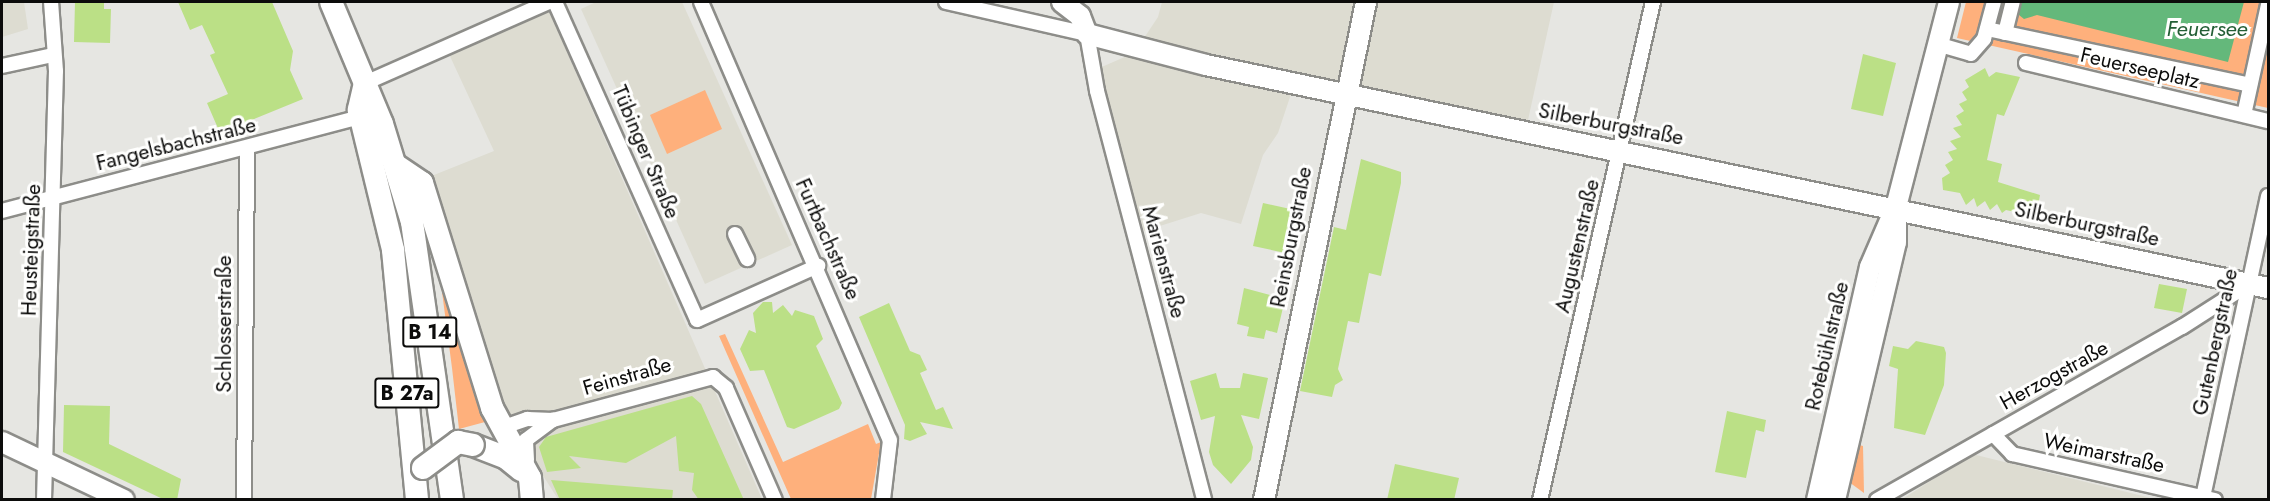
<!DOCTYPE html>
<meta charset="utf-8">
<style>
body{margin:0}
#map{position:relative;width:2270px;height:501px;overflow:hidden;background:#e6e6e2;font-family:Jost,sans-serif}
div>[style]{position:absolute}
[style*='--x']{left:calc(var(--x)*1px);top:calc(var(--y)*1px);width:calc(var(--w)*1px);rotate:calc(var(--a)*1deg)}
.built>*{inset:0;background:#dddcd1}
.green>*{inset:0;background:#feb07c}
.water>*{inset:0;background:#64b87b}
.building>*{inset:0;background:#bbe086}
.roads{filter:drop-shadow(2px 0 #8d8d89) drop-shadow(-2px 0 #8d8d89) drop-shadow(0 2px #8d8d89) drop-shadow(0 -2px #8d8d89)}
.street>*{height:14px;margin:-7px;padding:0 7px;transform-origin:7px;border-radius:7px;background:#fff}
.secondary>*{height:20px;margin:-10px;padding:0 10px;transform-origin:10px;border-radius:10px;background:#fff}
.primary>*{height:22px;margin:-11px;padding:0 11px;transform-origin:11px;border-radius:11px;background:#fff}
.bridges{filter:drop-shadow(2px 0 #8d8d89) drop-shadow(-2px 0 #8d8d89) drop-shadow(0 2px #8d8d89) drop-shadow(0 -2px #8d8d89)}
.primary-bridge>*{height:22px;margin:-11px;padding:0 11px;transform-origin:11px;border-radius:11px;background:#fff}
span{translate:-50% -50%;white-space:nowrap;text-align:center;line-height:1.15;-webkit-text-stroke:6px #fffffe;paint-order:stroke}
.shield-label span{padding:2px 4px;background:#fffffe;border:2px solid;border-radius:4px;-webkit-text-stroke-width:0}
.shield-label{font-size:20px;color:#0c0c0b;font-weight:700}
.street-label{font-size:21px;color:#0c0c0b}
.water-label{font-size:22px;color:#245f36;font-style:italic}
.frame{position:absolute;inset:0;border:3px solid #0c0c0b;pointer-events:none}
</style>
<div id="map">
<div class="built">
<div style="clip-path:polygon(2px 2px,24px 2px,28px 29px,2px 37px)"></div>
<div style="clip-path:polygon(596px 2px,682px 2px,792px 245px,705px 284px,581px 9px)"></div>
<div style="clip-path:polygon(1162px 2px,1554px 2px,1528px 120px,1294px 85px,1278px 133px,1263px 155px,1241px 224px,1201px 213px,1144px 231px,1097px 69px,1134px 53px,1158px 17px)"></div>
<div style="clip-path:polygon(549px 8px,566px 50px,762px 499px,558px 499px,495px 401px,424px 179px,494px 151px,448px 52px)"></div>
<div style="clip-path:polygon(1972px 454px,2155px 499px,1901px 500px)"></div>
</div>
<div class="green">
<div style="clip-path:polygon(1966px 2px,2268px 2px,2268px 108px,1957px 38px)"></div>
<div style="clip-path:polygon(705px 90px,722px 129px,667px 154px,650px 115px)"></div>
<div style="clip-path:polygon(439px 269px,485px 422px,459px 429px,452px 368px)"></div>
<div style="clip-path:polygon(725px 334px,783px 462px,868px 424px,876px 444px,881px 442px,871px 499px,791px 499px,719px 336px)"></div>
<div style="clip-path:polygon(1855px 444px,1863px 446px,1864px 493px,1849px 482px)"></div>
</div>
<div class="water">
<div style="clip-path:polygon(2017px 2px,2244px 2px,2228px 62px,2037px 15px,2024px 19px,2014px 11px)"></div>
</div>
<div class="building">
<div style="clip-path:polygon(75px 2px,104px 2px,104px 9px,111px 9px,110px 43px,74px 42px)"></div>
<div style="clip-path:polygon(178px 2px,272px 2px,293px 51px,290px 70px,303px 99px,220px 133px,207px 103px,228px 94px,210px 55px,215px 53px,202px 25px,190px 30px)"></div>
<div style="clip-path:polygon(1863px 54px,1896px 63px,1883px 116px,1851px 109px)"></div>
<div style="clip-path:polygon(1985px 68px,1989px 77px,1996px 72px,2020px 77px,2004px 116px,1997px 114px,1987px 160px,2002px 164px,1998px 182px,2040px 195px,2036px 217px,2006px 210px,2002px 213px,1997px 204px,1990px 210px,1985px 201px,1977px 207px,1974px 198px,1966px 205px,1960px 193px,1943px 190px,1942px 178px,1950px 173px,1945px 165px,1953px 160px,1948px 152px,1957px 149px,1950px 141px,1961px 137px,1953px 128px,1962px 125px,1956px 116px,1964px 111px,1959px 104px,1967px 100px,1962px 92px,1969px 87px,1965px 80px)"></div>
<div style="clip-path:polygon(1361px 159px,1401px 172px,1401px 183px,1381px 276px,1369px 273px,1359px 323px,1348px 321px,1338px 369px,1343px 380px,1335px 385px,1332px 397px,1300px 391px,1334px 227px,1346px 230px)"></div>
<div style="clip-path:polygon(1263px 203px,1304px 212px,1295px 255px,1253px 246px)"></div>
<div style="clip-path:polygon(2159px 284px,2187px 289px,2182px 313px,2154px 308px)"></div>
<div style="clip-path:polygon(1244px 288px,1285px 299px,1277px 333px,1266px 330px,1264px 339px,1247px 336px,1249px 327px,1237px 324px)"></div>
<div style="clip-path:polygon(763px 302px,772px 302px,773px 313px,783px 305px,792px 316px,795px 310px,814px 316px,823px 339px,816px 346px,842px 403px,839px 409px,794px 429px,787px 427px,764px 370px,750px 371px,740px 349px,749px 330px,756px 333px,753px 313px)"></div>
<div style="clip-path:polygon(889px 303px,910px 351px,920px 355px,927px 370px,920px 373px,936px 410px,943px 407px,953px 429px,920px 422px,927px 434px,910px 441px,904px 439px,905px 425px,859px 317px)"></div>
<div style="clip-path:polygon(1916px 341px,1944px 347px,1946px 353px,1944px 385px,1925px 435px,1894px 428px,1898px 369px,1889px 366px,1893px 346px,1908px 349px)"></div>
<div style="clip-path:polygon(1216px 373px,1220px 388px,1240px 388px,1243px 373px,1268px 378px,1259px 419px,1241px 415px,1253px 447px,1251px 460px,1231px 484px,1213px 465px,1209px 452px,1215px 416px,1201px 420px,1190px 381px)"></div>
<div style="clip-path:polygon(692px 396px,701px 404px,744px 500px,699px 500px,692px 490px,694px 473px,679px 471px,676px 436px,626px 463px,569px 456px,581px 468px,547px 472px,539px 447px,546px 437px)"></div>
<div style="clip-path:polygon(64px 405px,110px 406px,109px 444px,181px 479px,177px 500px,165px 500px,63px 452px)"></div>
<div style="clip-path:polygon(1727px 411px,1766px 420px,1764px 432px,1756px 430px,1746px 478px,1715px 472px)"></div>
<div style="clip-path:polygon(1395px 464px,1459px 478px,1454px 500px,1387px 500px)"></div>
<div style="clip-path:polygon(551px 480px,673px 490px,672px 500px,560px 500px)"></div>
</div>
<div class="roads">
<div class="street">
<div style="--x:555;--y:2;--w:348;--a:65.9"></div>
<div style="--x:697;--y:320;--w:133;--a:-24.1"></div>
<div style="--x:701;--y:2;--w:477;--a:66.7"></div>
<div style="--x:890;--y:440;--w:60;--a:96.7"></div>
<div style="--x:946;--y:2;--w:145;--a:12.8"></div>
<div style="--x:1087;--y:34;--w:58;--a:80"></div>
<div style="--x:1097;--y:91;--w:423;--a:75.3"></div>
<div style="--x:1987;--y:29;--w:269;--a:12"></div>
<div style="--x:2005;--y:33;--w:32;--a:-76"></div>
<div style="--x:1937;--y:44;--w:35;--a:16"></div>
<div style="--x:1971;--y:54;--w:20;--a:-49"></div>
<div style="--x:1984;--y:39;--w:38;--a:-75"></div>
<div style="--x:2026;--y:63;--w:249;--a:13.5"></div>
<div style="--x:2;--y:66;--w:52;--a:-12.2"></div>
<div style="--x:365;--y:83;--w:201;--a:-23.8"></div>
<div style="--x:2244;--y:115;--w:113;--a:-77.7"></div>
<div style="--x:2;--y:211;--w:370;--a:-14.7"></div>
<div style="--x:735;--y:234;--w:28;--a:64"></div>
<div style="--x:501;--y:428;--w:28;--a:-19"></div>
<div style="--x:527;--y:419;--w:26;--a:2"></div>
<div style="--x:553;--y:420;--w:166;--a:-15"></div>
<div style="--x:713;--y:377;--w:17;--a:40"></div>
<div style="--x:726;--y:388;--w:122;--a:66.4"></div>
<div style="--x:1993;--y:434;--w:28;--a:46"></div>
<div style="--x:2012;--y:454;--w:208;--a:12.8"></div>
<div style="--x:527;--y:460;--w:20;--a:-93"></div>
<div style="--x:526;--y:440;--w:34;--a:-37"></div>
<div style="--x:2203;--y:497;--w:308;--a:-77.8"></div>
<div style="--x:44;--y:500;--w:429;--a:-88.4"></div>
<div style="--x:56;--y:71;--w:69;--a:-94.1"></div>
<div style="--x:244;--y:500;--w:352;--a:-89.5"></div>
<div style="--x:1540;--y:500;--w:511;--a:-77.22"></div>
<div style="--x:1877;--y:500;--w:351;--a:-29.6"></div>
<div style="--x:2182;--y:327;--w:80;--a:-32.7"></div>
</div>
<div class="secondary">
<div style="--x:1062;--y:2;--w:23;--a:38"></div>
<div style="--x:1080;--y:16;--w:19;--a:69"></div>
<div style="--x:1087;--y:34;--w:123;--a:14.6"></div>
<div style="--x:1206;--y:65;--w:1085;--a:11.86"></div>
<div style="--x:2;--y:442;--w:135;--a:25.4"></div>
<div style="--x:1264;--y:500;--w:508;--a:-78.42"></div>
<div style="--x:1817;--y:500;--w:239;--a:-77.2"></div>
<div style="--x:1870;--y:267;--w:65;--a:-66.6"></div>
<div style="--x:1896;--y:207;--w:212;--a:-75.5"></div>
<div style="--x:1835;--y:500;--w:265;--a:-76.7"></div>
<div style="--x:1896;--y:242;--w:35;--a:-90"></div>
</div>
<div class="primary">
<div style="--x:331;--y:2;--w:132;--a:67.3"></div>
<div style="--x:382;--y:124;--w:102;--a:73"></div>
<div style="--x:412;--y:222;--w:281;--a:81.8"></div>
<div style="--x:365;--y:83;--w:28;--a:103"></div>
<div style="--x:359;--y:110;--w:144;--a:76.3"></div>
<div style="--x:393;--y:250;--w:251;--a:84.5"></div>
<div style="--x:397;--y:166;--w:30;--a:34"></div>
<div style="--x:422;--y:183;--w:236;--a:72.7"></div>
<div style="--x:492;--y:408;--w:80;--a:61.5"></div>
<div style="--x:530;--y:478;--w:22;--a:85"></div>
<div style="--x:473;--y:445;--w:34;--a:21"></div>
<div style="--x:505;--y:457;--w:21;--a:39"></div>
</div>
</div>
<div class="bridges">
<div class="primary-bridge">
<div style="--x:423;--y:468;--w:44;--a:-36.6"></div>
<div style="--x:458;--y:442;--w:15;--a:11"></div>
</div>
</div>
<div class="shield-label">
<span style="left:430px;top:332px">B 14</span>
<span style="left:407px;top:393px">B 27a</span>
</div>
<div class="street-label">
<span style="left:2140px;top:68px;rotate:13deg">Feuerseeplatz</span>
<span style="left:1611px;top:124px;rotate:11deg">Silberburgstraße</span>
<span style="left:176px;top:144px;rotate:-14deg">Fangelsbachstraße</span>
<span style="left:646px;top:152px;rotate:67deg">Tübinger Straße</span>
<span style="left:2087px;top:224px;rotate:12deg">Silberburgstraße</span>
<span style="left:1291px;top:237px;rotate:-79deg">Reinsburgstraße</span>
<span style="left:828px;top:239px;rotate:66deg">Furtbachstraße</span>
<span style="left:1577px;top:246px;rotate:-77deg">Augustenstraße</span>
<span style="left:31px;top:250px;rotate:-88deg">Heusteigstraße</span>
<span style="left:1164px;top:262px;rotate:75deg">Marienstraße</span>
<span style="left:224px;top:324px;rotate:-90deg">Schlosserstraße</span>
<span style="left:2215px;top:342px;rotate:-78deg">Gutenbergstraße</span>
<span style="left:1827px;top:346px;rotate:-77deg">Rotebühlstraße</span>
<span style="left:2054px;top:375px;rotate:-29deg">Herzogstraße</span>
<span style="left:627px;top:376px;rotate:-16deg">Feinstraße</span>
<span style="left:2104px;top:453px;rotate:12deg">Weimarstraße</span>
</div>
<div class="water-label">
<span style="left:2207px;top:29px">Feuersee</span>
</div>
<div class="frame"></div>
</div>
